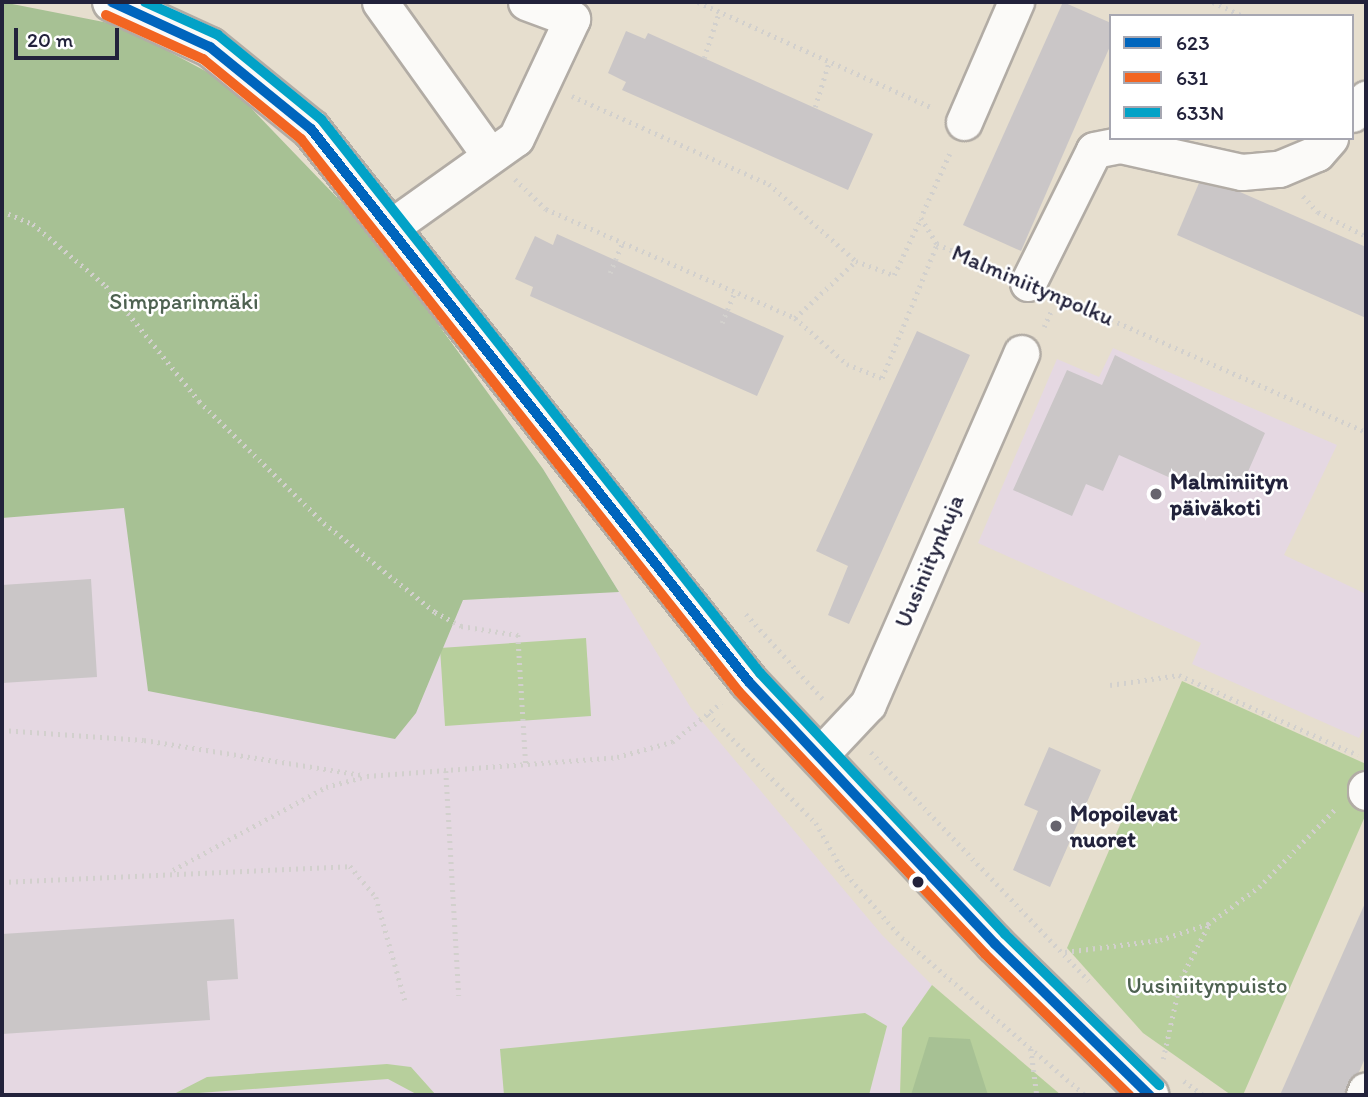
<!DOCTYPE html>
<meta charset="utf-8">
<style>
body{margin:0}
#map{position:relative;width:1368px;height:1097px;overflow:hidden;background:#e6dece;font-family:Itim,sans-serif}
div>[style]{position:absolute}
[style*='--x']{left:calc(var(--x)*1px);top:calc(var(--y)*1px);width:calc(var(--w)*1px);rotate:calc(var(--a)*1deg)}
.built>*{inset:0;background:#e5d8e2}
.green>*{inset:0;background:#b7cf9c}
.forest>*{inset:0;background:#a7c194}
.building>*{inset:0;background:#cac6c7}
.path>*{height:4.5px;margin-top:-2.25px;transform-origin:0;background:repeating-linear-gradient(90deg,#d2d0cd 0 2px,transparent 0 7px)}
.roads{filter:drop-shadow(2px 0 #b2aca5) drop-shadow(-2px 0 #b2aca5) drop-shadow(0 2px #b2aca5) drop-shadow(0 -2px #b2aca5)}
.minor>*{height:35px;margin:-17.5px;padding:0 17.5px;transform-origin:17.5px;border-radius:17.5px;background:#fbfaf8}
.major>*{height:38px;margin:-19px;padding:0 19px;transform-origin:19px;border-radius:19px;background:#fbfaf8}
.bus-1>*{height:10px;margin:-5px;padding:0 5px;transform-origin:5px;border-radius:5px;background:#0065bd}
.bus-2>*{height:10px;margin:-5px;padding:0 5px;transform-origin:5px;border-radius:5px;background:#f26522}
.bus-3>*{height:10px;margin:-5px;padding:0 5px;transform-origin:5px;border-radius:5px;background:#02a2c7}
.dots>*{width:19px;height:19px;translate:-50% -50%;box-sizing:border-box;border:4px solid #fff;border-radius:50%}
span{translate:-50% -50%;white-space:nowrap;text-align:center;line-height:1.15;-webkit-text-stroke:5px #fff;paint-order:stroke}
.street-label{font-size:23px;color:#22223b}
.park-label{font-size:23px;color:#4e6251}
.poi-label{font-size:23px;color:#22223b;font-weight:700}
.left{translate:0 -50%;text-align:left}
.frame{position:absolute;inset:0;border:4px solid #22223b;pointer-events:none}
.legend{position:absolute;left:1109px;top:14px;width:245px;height:126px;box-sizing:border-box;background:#fff;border:2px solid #a7a7b1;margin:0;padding:9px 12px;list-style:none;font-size:21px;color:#22223b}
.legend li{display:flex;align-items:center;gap:14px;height:35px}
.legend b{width:35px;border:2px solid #a7a7b1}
.scale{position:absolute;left:14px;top:28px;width:105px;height:32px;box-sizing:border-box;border:4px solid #22223b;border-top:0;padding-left:9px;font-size:21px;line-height:24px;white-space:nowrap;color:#22223b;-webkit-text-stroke:5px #fff;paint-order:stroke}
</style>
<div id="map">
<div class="built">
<div style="clip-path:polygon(1113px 348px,1337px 445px,1284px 555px,1366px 594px,1366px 723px,1359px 738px,1192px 664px,1201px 643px,978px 543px,1057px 359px,1099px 377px)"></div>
<div style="clip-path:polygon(543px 469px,691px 708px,882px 935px,932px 985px,902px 1028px,900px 1095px,2px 1095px,2px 489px)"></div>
</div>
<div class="green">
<div style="clip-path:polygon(586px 638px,591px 716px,445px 726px,440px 648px)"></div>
<div style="clip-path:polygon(1182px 681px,1366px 764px,1366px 814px,1243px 1095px,1231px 1095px,1143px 1033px,1067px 948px)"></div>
<div style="clip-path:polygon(932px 985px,1061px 1095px,900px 1095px,902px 1028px)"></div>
<div style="clip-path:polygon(865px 1013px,887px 1026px,869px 1095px,504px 1095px,500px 1049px)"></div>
<div style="clip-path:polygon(387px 1064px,411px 1067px,436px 1095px,418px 1095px,388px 1079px,172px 1095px,207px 1077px)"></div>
</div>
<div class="forest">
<div style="clip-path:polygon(2px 2px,119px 25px,226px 82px,375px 237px,543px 469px,619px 592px,463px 600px,416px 713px,395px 739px,148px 691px,124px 508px,2px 518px)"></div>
<div style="clip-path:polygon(929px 1037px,970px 1039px,988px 1095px,911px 1095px)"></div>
</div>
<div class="building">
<div style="clip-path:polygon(1063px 2px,1111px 23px,1111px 44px,1021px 251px,963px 225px)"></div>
<div style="clip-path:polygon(626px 31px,645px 39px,648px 33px,873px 134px,848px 190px,622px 90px,626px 82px,608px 73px)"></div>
<div style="clip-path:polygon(1199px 183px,1240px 192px,1366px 247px,1366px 318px,1177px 235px)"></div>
<div style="clip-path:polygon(557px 234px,784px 336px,757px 396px,530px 296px,533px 287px,515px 279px,535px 236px,553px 245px)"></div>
<div style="clip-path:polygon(917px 331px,970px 355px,849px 624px,828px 615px,848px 566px,816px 551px)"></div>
<div style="clip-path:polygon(1115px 355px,1265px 433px,1239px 492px,1208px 478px,1202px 492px,1119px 455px,1103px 491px,1086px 484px,1072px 516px,1013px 490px,1067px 370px,1102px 385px)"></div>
<div style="clip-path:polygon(91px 579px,97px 677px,2px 683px,2px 585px)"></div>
<div style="clip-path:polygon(1049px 747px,1101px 770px,1050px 887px,1013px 870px,1038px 811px,1024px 805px)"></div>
<div style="clip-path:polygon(1366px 901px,1366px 1056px,1359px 1072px,1344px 1095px,1280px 1095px)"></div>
<div style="clip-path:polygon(234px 919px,238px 979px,207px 981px,210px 1020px,2px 1034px,2px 934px)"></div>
</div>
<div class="path">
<div style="--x:698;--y:2;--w:258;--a:24.3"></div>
<div style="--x:1213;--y:2;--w:33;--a:25"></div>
<div style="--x:704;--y:58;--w:48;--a:-71.9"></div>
<div style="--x:572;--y:96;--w:216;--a:24.1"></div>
<div style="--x:769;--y:184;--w:116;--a:41.5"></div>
<div style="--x:815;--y:107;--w:47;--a:-72.7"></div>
<div style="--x:950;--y:154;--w:70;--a:114.4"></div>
<div style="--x:921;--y:218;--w:31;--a:58"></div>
<div style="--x:937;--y:244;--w:66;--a:23.1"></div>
<div style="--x:515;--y:179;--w:43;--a:44.1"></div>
<div style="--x:546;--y:209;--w:272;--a:23.6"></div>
<div style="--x:795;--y:318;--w:69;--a:41.5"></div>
<div style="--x:847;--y:364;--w:38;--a:22"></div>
<div style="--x:882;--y:378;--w:145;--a:-67.7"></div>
<div style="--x:1303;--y:196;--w:22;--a:47"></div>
<div style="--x:1318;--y:212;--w:54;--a:26.6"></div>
<div style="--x:2;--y:211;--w:34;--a:23"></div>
<div style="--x:33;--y:224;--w:96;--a:40.3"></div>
<div style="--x:106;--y:286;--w:148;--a:51"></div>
<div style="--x:199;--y:401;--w:175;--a:44.3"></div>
<div style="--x:324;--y:523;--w:142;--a:38.7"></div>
<div style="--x:435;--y:612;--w:30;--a:28"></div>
<div style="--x:461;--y:626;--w:58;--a:9"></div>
<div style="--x:518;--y:635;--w:130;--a:86.5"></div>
<div style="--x:610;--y:273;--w:32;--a:-68"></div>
<div style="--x:1060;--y:297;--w:334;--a:23.8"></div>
<div style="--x:795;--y:318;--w:83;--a:-43.1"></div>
<div style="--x:856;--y:261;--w:40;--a:20.2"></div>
<div style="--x:894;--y:275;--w:63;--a:-64.7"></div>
<div style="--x:722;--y:323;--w:35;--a:-68"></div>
<div style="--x:1044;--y:327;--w:20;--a:-66"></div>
<div style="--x:746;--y:614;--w:118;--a:47.8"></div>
<div style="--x:1110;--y:685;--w:70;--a:-8.2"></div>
<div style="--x:1179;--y:675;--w:196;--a:24.1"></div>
<div style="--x:708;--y:714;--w:153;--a:45.3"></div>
<div style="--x:816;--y:823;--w:53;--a:60.5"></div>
<div style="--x:842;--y:869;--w:91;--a:49"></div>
<div style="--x:902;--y:938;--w:241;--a:40.6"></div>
<div style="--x:2;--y:730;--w:142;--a:4"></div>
<div style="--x:144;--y:740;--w:222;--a:9.1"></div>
<div style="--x:871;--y:752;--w:316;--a:46.4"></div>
<div style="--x:446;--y:771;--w:225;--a:86.7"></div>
<div style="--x:173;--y:870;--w:174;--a:-28.5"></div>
<div style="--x:326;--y:787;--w:42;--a:-15"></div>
<div style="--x:367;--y:776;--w:251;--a:-4.3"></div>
<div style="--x:617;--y:757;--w:57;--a:-15.3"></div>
<div style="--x:672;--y:742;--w:63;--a:-38.5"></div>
<div style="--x:2;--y:882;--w:348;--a:-2.6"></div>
<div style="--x:350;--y:866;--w:40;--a:50"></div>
<div style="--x:376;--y:897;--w:107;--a:74.3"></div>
<div style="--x:1065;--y:952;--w:96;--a:-7.2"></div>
<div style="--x:1160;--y:940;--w:51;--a:-18.4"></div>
<div style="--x:1208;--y:924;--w:63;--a:-36"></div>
<div style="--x:1259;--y:887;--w:110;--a:-45.7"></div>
<div style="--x:1031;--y:1049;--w:46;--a:82.6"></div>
<div style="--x:1163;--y:1059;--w:83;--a:-77.5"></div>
<div style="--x:1181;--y:978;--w:59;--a:-62.6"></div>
<div style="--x:1184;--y:1081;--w:24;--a:36"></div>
</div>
<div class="roads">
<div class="minor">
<div style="--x:380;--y:2;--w:187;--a:54.4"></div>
<div style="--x:1352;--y:114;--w:21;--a:-47"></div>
<div style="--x:964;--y:122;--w:131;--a:-66.6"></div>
<div style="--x:391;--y:227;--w:153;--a:-35.5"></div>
<div style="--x:516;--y:138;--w:132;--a:-64.8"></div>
<div style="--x:572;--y:19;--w:49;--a:-159.7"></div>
<div style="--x:1028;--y:283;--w:148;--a:-63.6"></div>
<div style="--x:1094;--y:150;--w:26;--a:-11"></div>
<div style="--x:1120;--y:145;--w:125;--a:12.5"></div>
<div style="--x:1242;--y:172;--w:37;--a:-5"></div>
<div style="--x:1279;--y:169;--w:41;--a:-22.8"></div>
<div style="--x:1317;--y:153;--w:20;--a:-49"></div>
<div style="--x:819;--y:756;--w:71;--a:-46.7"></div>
<div style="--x:868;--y:704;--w:383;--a:-66.4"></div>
<div style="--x:1366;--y:789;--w:3;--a:90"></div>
<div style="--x:1364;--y:1095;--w:5;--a:-68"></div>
</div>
<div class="major">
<div style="--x:112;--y:2;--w:108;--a:24.7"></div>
<div style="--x:210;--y:47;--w:130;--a:39.1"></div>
<div style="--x:311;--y:129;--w:705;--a:51.62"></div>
<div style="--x:749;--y:682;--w:359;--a:46.8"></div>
<div style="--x:995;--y:944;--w:216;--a:44.4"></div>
</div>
</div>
<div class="bus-1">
<div style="--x:112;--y:2;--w:108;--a:24.7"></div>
<div style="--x:210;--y:47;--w:130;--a:39.1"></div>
<div style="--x:311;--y:129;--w:705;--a:51.62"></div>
<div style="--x:749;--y:682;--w:359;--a:46.8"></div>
<div style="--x:995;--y:944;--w:216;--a:44.4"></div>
</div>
<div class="bus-2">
<div style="--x:106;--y:15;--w:107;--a:24.4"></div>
<div style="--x:203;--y:59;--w:127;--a:39.2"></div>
<div style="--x:301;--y:139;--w:705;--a:51.62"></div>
<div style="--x:739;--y:692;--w:359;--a:46.8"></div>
<div style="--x:985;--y:954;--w:202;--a:44.4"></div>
</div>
<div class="bus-3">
<div style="--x:145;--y:2;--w:80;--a:24.3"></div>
<div style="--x:218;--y:35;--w:133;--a:39.2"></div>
<div style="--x:321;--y:119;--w:707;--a:51.61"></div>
<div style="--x:760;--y:673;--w:358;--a:46.8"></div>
<div style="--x:1005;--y:934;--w:216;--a:44.4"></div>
</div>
<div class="dots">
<div style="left:1156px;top:494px;background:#67646e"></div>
<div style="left:1056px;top:826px;background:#67646e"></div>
<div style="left:918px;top:882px;background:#22223b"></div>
</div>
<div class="street-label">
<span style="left:1033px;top:285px;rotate:23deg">Malminiitynpolku</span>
<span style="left:929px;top:561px;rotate:-67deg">Uusiniitynkuja</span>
</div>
<div class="park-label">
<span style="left:184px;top:301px">Simpparinmäki</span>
<span style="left:1207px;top:985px">Uusiniitynpuisto</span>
</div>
<div class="poi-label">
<span class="left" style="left:1170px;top:494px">Malminiityn<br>päiväkoti</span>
<span class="left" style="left:1070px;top:826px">Mopoilevat<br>nuoret</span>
</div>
<div class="frame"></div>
<ul class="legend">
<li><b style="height:9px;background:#0065bd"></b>623</li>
<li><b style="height:9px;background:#f26522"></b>631</li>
<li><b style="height:9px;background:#02a2c7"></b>633N</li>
</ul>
<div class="scale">20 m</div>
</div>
